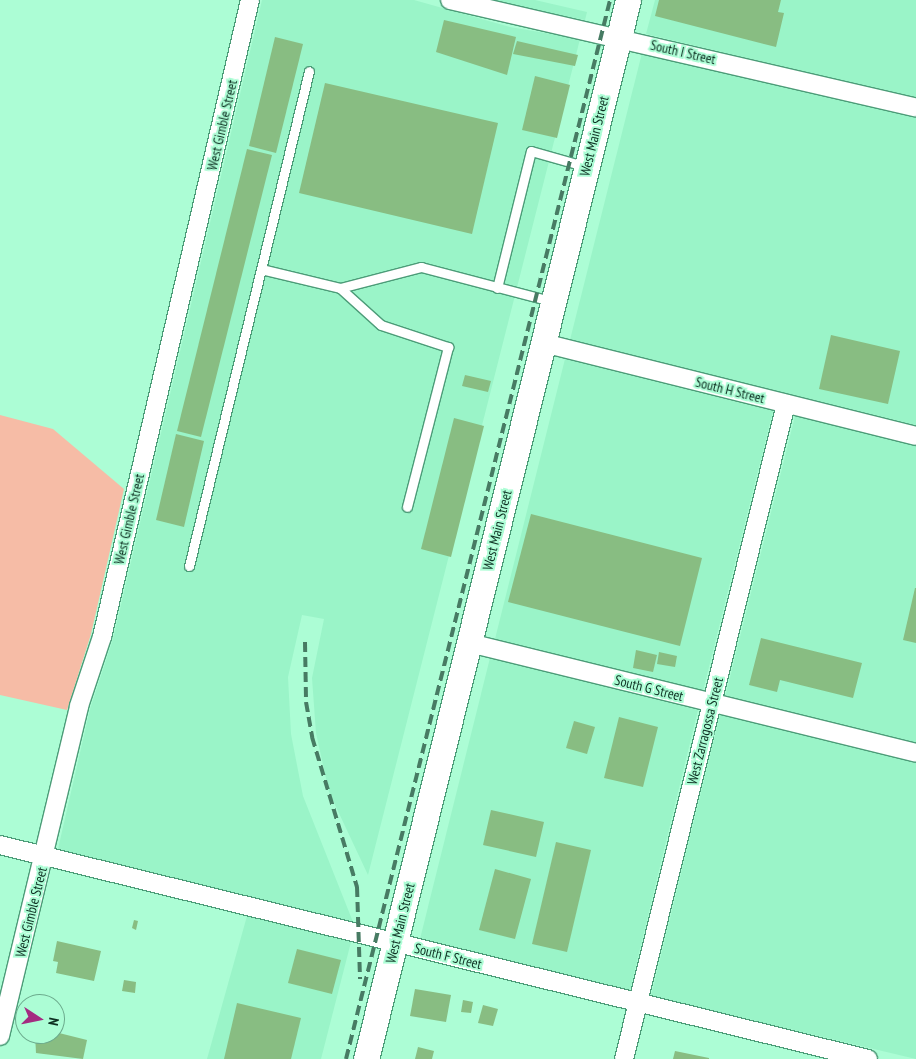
<!DOCTYPE html>
<style>
body{margin:0}
#map{position:relative;width:916px;height:1059px;overflow:hidden;background:#acfdd5;font-family:"PT Sans Narrow",sans-serif}
div>[style]{position:absolute}
[style*='--x']{left:calc(var(--x)*1px);top:calc(var(--y)*1px);width:calc(var(--w)*1px);rotate:calc(var(--a)*1deg)}
.built>*{inset:0;background:#9af4c8}
.green>*{inset:0;background:#f6bca6}
.building>*{inset:0;background:#88bd82}
.roads{filter:drop-shadow(1px 0 #4c9c78) drop-shadow(-1px 0 #4c9c78) drop-shadow(0 1px #4c9c78) drop-shadow(0 -1px #4c9c78)}
.service>*{height:9px;margin:-4.5px;padding:0 4.5px;transform-origin:4.5px;border-radius:4.5px;background:#fff}
.minor>*{height:18px;margin:-9px;padding:0 9px;transform-origin:9px;border-radius:9px;background:#fff}
.secondary>*{height:25px;margin:-12.5px;padding:0 12.5px;transform-origin:12.5px;border-radius:12.5px;background:#fff}
.rail>*{height:4px;margin-top:-2px;transform-origin:0;background:repeating-linear-gradient(90deg,#477b63 0 10px,transparent 0 15px)}
span{translate:-50% -50%;white-space:nowrap;text-align:center;line-height:1.15;-webkit-text-stroke:4px #acfdd5;paint-order:stroke}
.street-label{font-size:14px;color:#0d2f21}
.north{position:absolute;left:15px;top:994px;width:50px;height:50px;box-sizing:border-box;background:#acfdd5;border:1px solid #6cab8d;border-radius:50%;rotate:101deg;font-size:14px;font-weight:700;line-height:20px;text-align:center;color:#0d2f21}
.north::after{content:'';display:block;margin:auto;width:18px;height:22px;background:#a42b81;clip-path:polygon(50% 0,100% 100%,50% 72%,0 100%)}
</style>
<div id="map">
<div class="built">
<div style="clip-path:polygon(262px 0,414px 0,510px 27px,580px 39px,368px 875px,329px 792px,316px 733px,312px 678px,324px 619px,302px 615px,288px 677px,291px 734px,303px 796px,353px 922px,58px 849px,90px 709px,113px 639px)"></div>
<div style="clip-path:polygon(486px 0,535px 0,587px 12px,585px 20px)"></div>
<div style="clip-path:polygon(655px 0,916px 0,916px 98px,646px 34px)"></div>
<div style="clip-path:polygon(642px 53px,916px 118px,916px 425px,570px 340px)"></div>
<div style="clip-path:polygon(565px 359px,773px 411px,703px 691px,495px 639px)"></div>
<div style="clip-path:polygon(795px 416px,916px 446px,916px 743px,725px 697px)"></div>
<div style="clip-path:polygon(490px 658px,698px 710px,630px 990px,420px 939px)"></div>
<div style="clip-path:polygon(720px 715px,916px 763px,916px 1059px,651px 996px)"></div>
<div style="clip-path:polygon(247px 916px,351px 942px,321px 1059px,207px 1059px)"></div>
</div>
<div class="green">
<div style="clip-path:polygon(0 415px,53px 429px,124px 489px,91px 634px,67px 710px,0 695px)"></div>
</div>
<div class="building">
<div style="clip-path:polygon(659px 0,781px 0,778px 12px,784px 13px,776px 47px,655px 16px)"></div>
<div style="clip-path:polygon(444px 20px,516px 37px,507px 75px,436px 52px)"></div>
<div style="clip-path:polygon(275px 37px,303px 44px,276px 153px,249px 146px)"></div>
<div style="clip-path:polygon(517px 41px,578px 55px,575px 66px,513px 54px)"></div>
<div style="clip-path:polygon(535px 76px,570px 85px,557px 138px,522px 130px)"></div>
<div style="clip-path:polygon(325px 83px,498px 123px,472px 234px,299px 193px)"></div>
<div style="clip-path:polygon(247px 149px,272px 155px,201px 437px,177px 431px)"></div>
<div style="clip-path:polygon(831px 335px,900px 351px,888px 404px,819px 389px)"></div>
<div style="clip-path:polygon(465px 375px,491px 381px,488px 392px,462px 386px)"></div>
<div style="clip-path:polygon(454px 418px,484px 426px,451px 557px,421px 549px)"></div>
<div style="clip-path:polygon(176px 434px,204px 441px,184px 527px,156px 520px)"></div>
<div style="clip-path:polygon(531px 514px,702px 558px,680px 646px,508px 602px)"></div>
<div style="clip-path:polygon(915px 588px,916px 588px,916px 643px,903px 640px)"></div>
<div style="clip-path:polygon(761px 638px,862px 663px,853px 698px,780px 680px,777px 692px,749px 685px)"></div>
<div style="clip-path:polygon(636px 650px,657px 655px,653px 672px,633px 668px)"></div>
<div style="clip-path:polygon(659px 652px,677px 656px,675px 667px,657px 664px)"></div>
<div style="clip-path:polygon(619px 717px,658px 727px,643px 787px,604px 778px)"></div>
<div style="clip-path:polygon(574px 721px,595px 727px,587px 754px,566px 748px)"></div>
<div style="clip-path:polygon(491px 810px,544px 822px,536px 857px,483px 845px)"></div>
<div style="clip-path:polygon(556px 842px,591px 850px,567px 952px,532px 944px)"></div>
<div style="clip-path:polygon(495px 869px,531px 879px,515px 939px,479px 930px)"></div>
<div style="clip-path:polygon(134px 920px,138px 921px,136px 930px,132px 928px)"></div>
<div style="clip-path:polygon(57px 941px,101px 951px,94px 981px,56px 973px,58px 962px,53px 961px)"></div>
<div style="clip-path:polygon(297px 949px,341px 960px,332px 994px,288px 983px)"></div>
<div style="clip-path:polygon(124px 980px,136px 982px,135px 993px,122px 991px)"></div>
<div style="clip-path:polygon(415px 989px,451px 995px,446px 1022px,410px 1016px)"></div>
<div style="clip-path:polygon(463px 1000px,473px 1002px,471px 1013px,461px 1012px)"></div>
<div style="clip-path:polygon(237px 1003px,301px 1018px,291px 1059px,224px 1059px)"></div>
<div style="clip-path:polygon(483px 1005px,498px 1009px,493px 1026px,478px 1023px)"></div>
<div style="clip-path:polygon(55px 1032px,87px 1040px,83px 1059px,36px 1053px,35px 1034px)"></div>
<div style="clip-path:polygon(418px 1047px,434px 1051px,432px 1059px,415px 1059px)"></div>
<div style="clip-path:polygon(675px 1051px,709px 1058px,709px 1059px,673px 1059px)"></div>
</div>
<div class="roads">
<div class="service">
<div style="--x:261;--y:269;--w:81;--a:13.5"></div>
<div style="--x:340;--y:288;--w:84;--a:-14.5"></div>
<div style="--x:421;--y:267;--w:134;--a:14.7"></div>
<div style="--x:340;--y:288;--w:55;--a:42.1"></div>
<div style="--x:381;--y:325;--w:71;--a:18.2"></div>
<div style="--x:448;--y:347;--w:165;--a:104.4"></div>
<div style="--x:497;--y:288;--w:141;--a:-76.1"></div>
<div style="--x:531;--y:151;--w:55;--a:15.8"></div>
<div style="--x:189;--y:566;--w:509;--a:-76.37"></div>
</div>
<div class="minor">
<div style="--x:450;--y:0;--w:478;--a:13"></div>
<div style="--x:543;--y:343;--w:384;--a:14"></div>
<div style="--x:469;--y:643;--w:460;--a:13.8"></div>
<div style="--x:0;--y:845;--w:894;--a:13.85"></div>
<div style="--x:0;--y:1036;--w:339;--a:-76.5"></div>
<div style="--x:79;--y:706;--w:73;--a:-71.6"></div>
<div style="--x:102;--y:637;--w:654;--a:-76.92"></div>
<div style="--x:624;--y:1059;--w:675;--a:-76.11"></div>
</div>
<div class="secondary">
<div style="--x:366;--y:1059;--w:1091;--a:-76.1"></div>
</div>
</div>
<div class="rail">
<div style="--x:305;--y:642;--w:60;--a:89"></div>
<div style="--x:306;--y:702;--w:36;--a:80"></div>
<div style="--x:312;--y:737;--w:157;--a:73.3"></div>
<div style="--x:357;--y:887;--w:92;--a:88.1"></div>
<div style="--x:346;--y:1059;--w:1091;--a:-76"></div>
</div>
<div class="street-label">
<span style="left:683px;top:52px;rotate:13deg">South I Street</span>
<span style="left:222px;top:125px;rotate:-77deg">West Gimble Street</span>
<span style="left:594px;top:136px;rotate:-76deg">West Main Street</span>
<span style="left:730px;top:390px;rotate:14deg">South H Street</span>
<span style="left:129px;top:519px;rotate:-77deg">West Gimble Street</span>
<span style="left:497px;top:530px;rotate:-76deg">West Main Street</span>
<span style="left:649px;top:688px;rotate:14deg">South G Street</span>
<span style="left:705px;top:731px;rotate:-76deg">West Zarragossa Street</span>
<span style="left:31px;top:912px;rotate:-76deg">West Gimble Street</span>
<span style="left:400px;top:923px;rotate:-76deg">West Main Street</span>
<span style="left:448px;top:956px;rotate:14deg">South F Street</span>
</div>
<div class="north">N</div>
</div>
